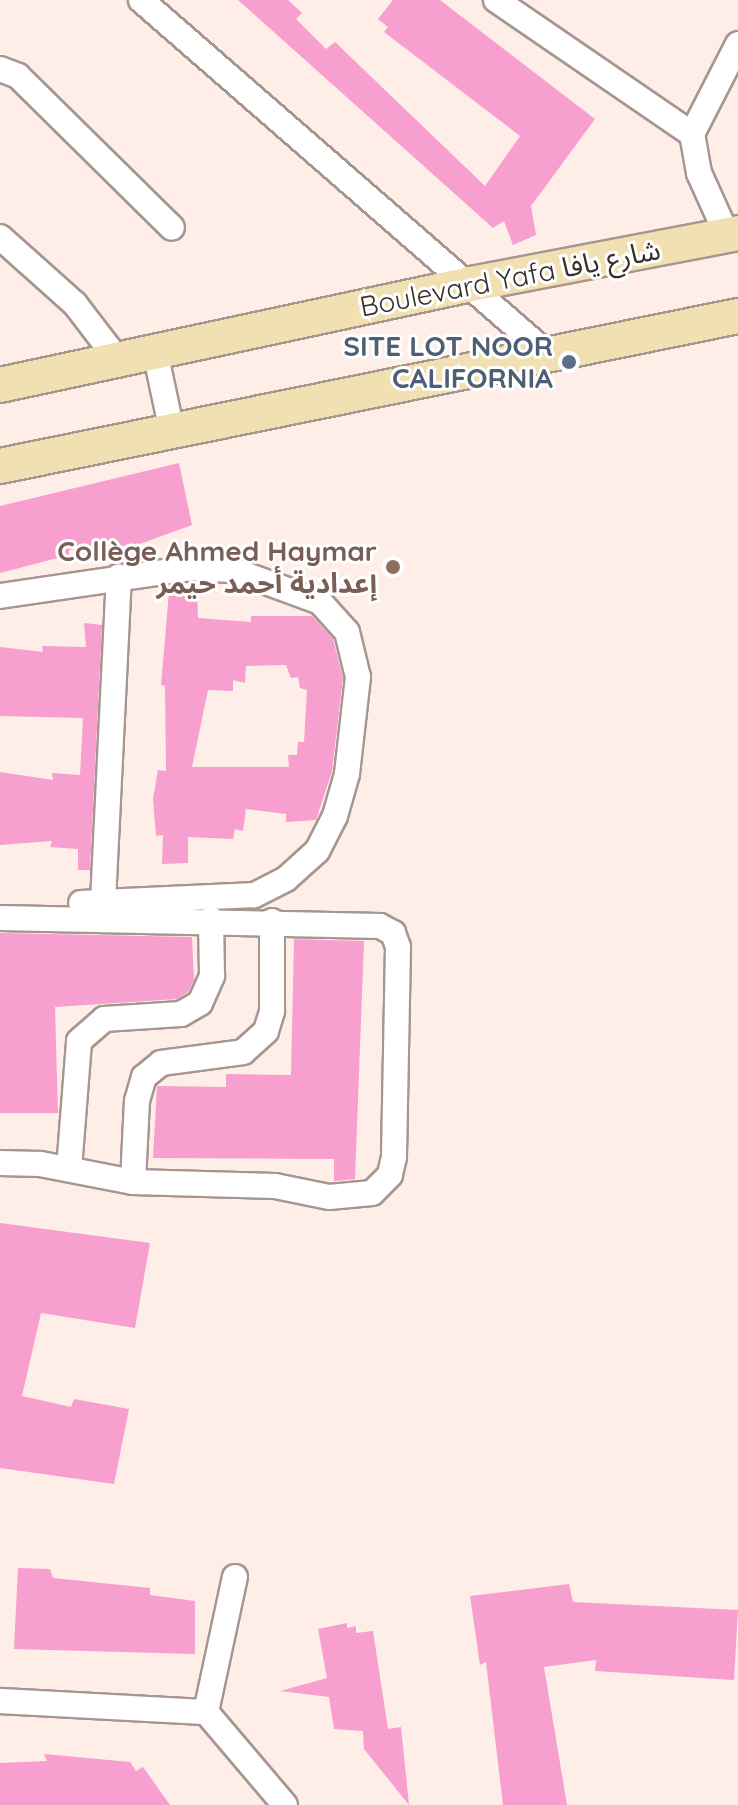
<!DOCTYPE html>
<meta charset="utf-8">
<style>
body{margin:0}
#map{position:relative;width:738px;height:1805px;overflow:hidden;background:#ffede7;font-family:Quicksand,"Noto Sans Arabic",sans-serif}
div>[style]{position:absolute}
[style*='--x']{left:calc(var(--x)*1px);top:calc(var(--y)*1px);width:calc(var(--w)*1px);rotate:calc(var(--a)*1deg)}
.building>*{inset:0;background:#f79fce}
.roads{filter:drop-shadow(2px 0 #a69690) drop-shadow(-2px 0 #a69690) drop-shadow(0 2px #a69690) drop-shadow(0 -2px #a69690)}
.street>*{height:24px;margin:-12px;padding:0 12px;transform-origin:12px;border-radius:12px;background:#fff}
.secondary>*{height:34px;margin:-17px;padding:0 17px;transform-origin:17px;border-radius:17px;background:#f1e0b2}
.dots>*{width:22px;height:22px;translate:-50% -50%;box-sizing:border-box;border:4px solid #fff;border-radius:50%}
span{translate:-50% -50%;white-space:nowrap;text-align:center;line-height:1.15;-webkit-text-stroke:6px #fff;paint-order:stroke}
.street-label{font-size:28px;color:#362f2c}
.service-label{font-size:28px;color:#4e5e75;font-weight:700}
.right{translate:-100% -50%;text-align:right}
.education-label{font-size:28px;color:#785e54;font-weight:700}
</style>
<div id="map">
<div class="building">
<div style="clip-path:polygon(238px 0,288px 0,302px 13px,296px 19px,326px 49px,335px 42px,485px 186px,520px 136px,384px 32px,388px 27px,378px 19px,393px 0,440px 0,595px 119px,531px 206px,536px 235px,513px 245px,504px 221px,493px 228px)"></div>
<div style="clip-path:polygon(179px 463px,192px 525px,137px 545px,69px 550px,69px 555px,0 573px,0 506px)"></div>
<div style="clip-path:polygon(evenodd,169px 592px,197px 593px,198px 618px,251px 622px,251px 616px,312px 616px,333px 639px,343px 678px,332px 771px,316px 820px,286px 822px,286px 814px,246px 809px,243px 831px,235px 829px,233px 839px,188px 837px,188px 863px,162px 864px,163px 835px,156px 836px,153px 799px,158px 770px,166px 771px,165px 686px,161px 685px,169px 592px,286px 665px,291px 678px,298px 677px,300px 688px,307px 690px,304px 742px,298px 742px,297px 755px,288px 755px,289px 767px,192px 767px,208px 690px,233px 691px,233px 680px,245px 683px,246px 666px,286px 665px)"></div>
<div style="clip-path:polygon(84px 623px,102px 625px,90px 870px,78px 870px,78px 849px,50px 847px,52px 841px,0 845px,0 772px,53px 780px,52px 773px,80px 775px,83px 718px,0 716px,0 647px,43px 652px,42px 646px,86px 647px)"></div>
<div style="clip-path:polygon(0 933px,192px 937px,194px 980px,188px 992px,177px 999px,55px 1007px,58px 1113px,0 1113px)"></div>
<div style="clip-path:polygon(294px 939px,364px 941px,355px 1179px,334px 1181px,334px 1159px,153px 1158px,157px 1086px,226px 1087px,226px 1074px,291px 1075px)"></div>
<div style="clip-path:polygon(0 1223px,150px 1243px,135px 1328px,41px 1313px,22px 1396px,71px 1407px,74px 1399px,129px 1409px,114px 1484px,0 1468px)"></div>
<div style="clip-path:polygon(18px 1568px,50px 1569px,53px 1578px,150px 1588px,150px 1595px,195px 1601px,195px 1654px,14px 1649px)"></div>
<div style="clip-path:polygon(569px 1584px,573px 1602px,738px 1610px,734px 1680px,595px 1671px,596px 1660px,544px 1667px,567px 1805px,503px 1805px,486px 1662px,480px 1665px,470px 1596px)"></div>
<div style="clip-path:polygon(347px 1623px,347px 1628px,356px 1626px,356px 1633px,373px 1631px,388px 1729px,401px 1727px,409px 1805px,364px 1749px,363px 1731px,334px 1729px,329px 1697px,280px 1691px,327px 1678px,318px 1629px)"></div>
<div style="clip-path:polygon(44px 1754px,130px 1762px,136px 1771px,143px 1767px,170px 1805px,0 1805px,0 1763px,47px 1761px)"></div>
</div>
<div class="roads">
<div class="street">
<div style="--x:141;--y:0;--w:544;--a:41.05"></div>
<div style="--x:496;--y:0;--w:237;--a:34.4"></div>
<div style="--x:0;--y:69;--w:19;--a:21"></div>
<div style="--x:18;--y:76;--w:216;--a:44.6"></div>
<div style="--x:727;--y:235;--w:68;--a:-114.3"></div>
<div style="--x:699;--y:173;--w:40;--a:-100"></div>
<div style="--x:692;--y:134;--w:101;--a:-62.9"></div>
<div style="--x:0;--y:237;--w:101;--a:41.8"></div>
<div style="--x:75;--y:304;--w:71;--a:52.5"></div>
<div style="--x:155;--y:352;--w:81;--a:77.9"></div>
<div style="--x:0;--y:596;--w:194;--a:-8.3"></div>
<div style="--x:192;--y:568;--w:41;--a:2.8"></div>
<div style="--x:233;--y:570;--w:93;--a:20.2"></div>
<div style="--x:320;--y:602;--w:40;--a:48"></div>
<div style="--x:347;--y:632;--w:46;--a:76.3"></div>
<div style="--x:358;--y:677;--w:98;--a:96.5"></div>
<div style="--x:347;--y:774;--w:44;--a:105.9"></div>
<div style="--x:335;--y:816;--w:39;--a:117"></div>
<div style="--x:317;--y:851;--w:42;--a:137.9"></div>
<div style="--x:286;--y:879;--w:36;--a:153"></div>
<div style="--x:254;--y:895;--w:173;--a:177.4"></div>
<div style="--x:103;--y:902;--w:326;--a:-87.2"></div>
<div style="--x:0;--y:918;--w:380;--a:1.2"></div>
<div style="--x:380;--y:926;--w:15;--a:28"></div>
<div style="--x:393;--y:933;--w:15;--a:70"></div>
<div style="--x:398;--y:947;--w:210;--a:91.1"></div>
<div style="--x:394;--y:1157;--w:18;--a:103"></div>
<div style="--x:390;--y:1175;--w:25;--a:135"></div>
<div style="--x:372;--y:1193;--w:43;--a:174.7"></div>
<div style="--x:329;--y:1197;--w:55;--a:-168.5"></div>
<div style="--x:275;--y:1186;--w:142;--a:-178.4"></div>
<div style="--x:133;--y:1182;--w:95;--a:-169"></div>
<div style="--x:40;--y:1164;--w:40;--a:-178.6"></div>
<div style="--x:69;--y:1169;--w:128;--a:-85.5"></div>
<div style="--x:79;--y:1041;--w:33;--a:-41"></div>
<div style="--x:104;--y:1019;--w:77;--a:-3.7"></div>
<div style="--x:181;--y:1014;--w:22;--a:-30"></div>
<div style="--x:200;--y:1003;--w:30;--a:-66"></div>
<div style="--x:212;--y:976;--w:57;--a:-91"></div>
<div style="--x:133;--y:1182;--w:81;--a:-87.2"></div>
<div style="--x:137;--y:1101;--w:25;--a:-74"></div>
<div style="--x:144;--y:1077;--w:22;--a:-39"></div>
<div style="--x:161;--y:1063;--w:83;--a:-7.6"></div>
<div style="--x:243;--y:1052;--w:31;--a:-42"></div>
<div style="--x:266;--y:1031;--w:21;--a:-73"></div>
<div style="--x:272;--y:1011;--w:90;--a:-90"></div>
<div style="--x:0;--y:1701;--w:206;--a:3.1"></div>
<div style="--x:206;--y:1712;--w:138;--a:-77.9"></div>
<div style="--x:206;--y:1712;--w:122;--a:49.7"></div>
</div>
<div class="secondary">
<div style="--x:0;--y:385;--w:482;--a:-12.1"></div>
<div style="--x:471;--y:284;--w:272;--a:-10.8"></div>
<div style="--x:0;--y:466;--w:753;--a:-11.49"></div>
</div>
</div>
<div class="dots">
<div style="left:569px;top:362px;background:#5c6f8a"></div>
<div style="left:393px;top:567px;background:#8d6e63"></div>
</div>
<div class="street-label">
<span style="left:510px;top:278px;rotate:-11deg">Boulevard Yafa شارع يافا</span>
</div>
<div class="service-label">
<span class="right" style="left:553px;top:362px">SITE LOT NOOR<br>CALIFORNIA</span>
</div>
<div class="education-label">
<span class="right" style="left:377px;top:567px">Collège Ahmed Haymar<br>إعدادية أحمد حيمر</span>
</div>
</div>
